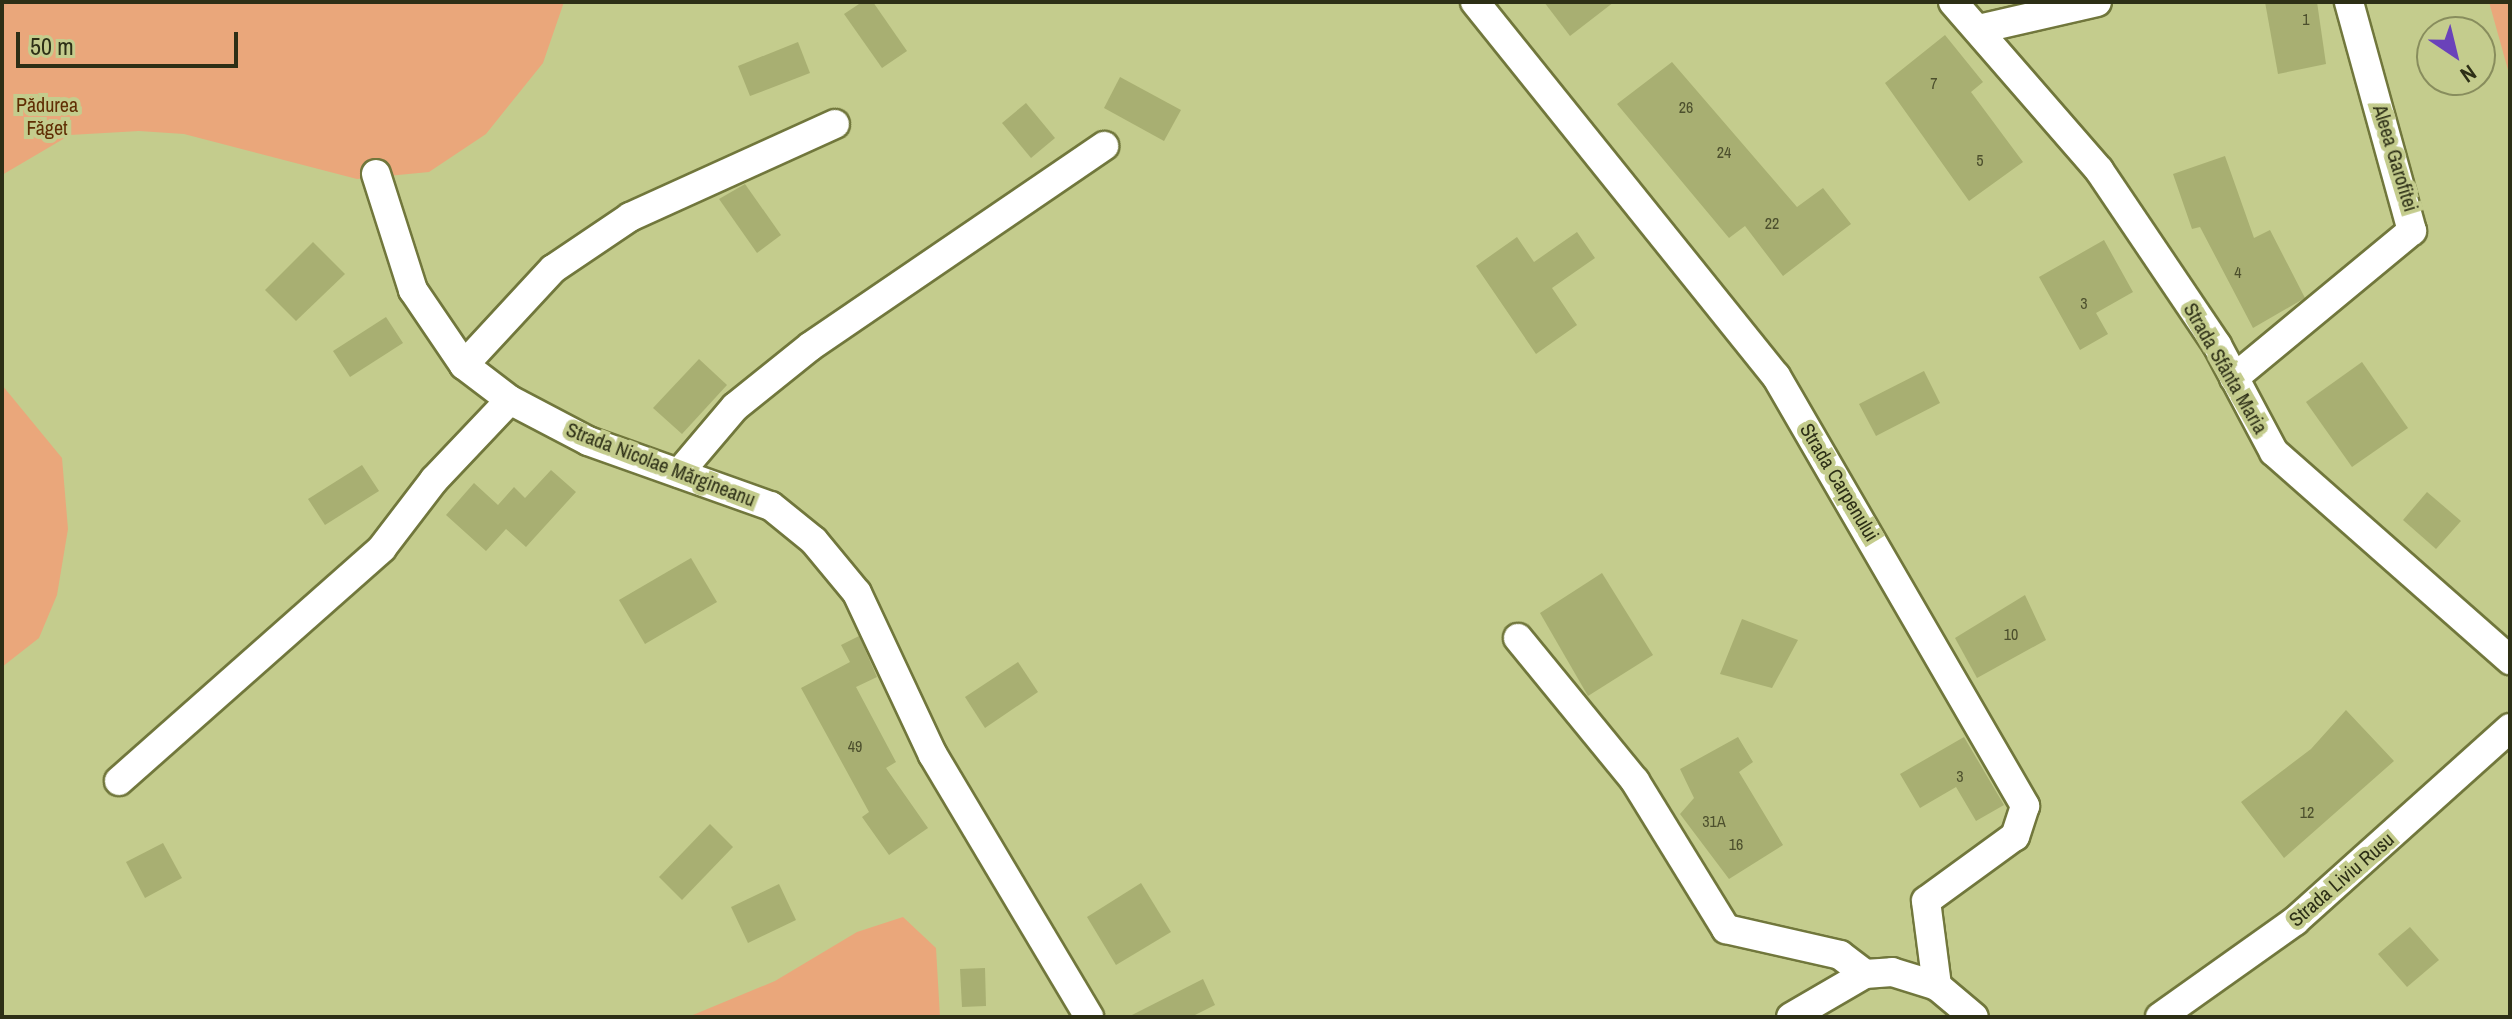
<!DOCTYPE html>
<meta charset="utf-8">
<style>
body{margin:0}
#map{position:relative;width:2512px;height:1019px;overflow:hidden;background:#c4cc8d;font-family:"Archivo Narrow",sans-serif}
div>[style]{position:absolute}
[style*='--x']{left:calc(var(--x)*1px);top:calc(var(--y)*1px);width:calc(var(--w)*1px);rotate:calc(var(--a)*1deg)}
.green>*{inset:0;background:#eaa77b}
.building>*{inset:0;background:#a8af72}
.roads{filter:drop-shadow(2px 0 #71773c) drop-shadow(-2px 0 #71773c) drop-shadow(0 2px #71773c) drop-shadow(0 -2px #71773c)}
.street>*{height:28px;margin:-14px;padding:0 14px;transform-origin:14px;border-radius:14px;background:#fff}
span{translate:-50% -50%;white-space:nowrap;text-align:center;line-height:1.15;-webkit-text-stroke:8px #c4cc8d;paint-order:stroke}
.number-label{font-size:16px;color:#4c4f2d}
.number-label span{-webkit-text-stroke-width:0}
.park-label{font-size:20px;color:#602e04}
.street-label{font-size:20px;color:#2d2f16}
.frame{position:absolute;inset:0;border:4px solid #2d2f16;pointer-events:none}
.north{position:absolute;left:2416px;top:16px;width:80px;height:80px;box-sizing:border-box;background:#c4cc8d;border:2px solid #888d5d;border-radius:50%;rotate:145deg;font-size:22px;font-weight:700;line-height:32px;text-align:center;color:#2d2f16}
.north::after{content:'';display:block;margin:auto;width:28px;height:36px;background:#6a42ba;clip-path:polygon(50% 0,100% 100%,50% 72%,0 100%)}
.scale{position:absolute;left:16px;top:32px;width:222px;height:36px;box-sizing:border-box;border:4px solid #2d2f16;border-top:0;padding-left:10px;font-size:24px;line-height:28px;white-space:nowrap;color:#2d2f16;-webkit-text-stroke:6px #c4cc8d;paint-order:stroke}
</style>
<div id="map">
<div class="green">
<div style="clip-path:polygon(2px 2px,564px 2px,543px 63px,486px 134px,429px 172px,357px 179px,184px 134px,139px 131px,70px 135px,2px 175px)"></div>
<div style="clip-path:polygon(2489px 2px,2510px 2px,2510px 77px)"></div>
<div style="clip-path:polygon(2px 385px,62px 458px,68px 529px,57px 595px,39px 638px,2px 667px)"></div>
<div style="clip-path:polygon(903px 917px,936px 948px,940px 1017px,688px 1017px,775px 981px,857px 932px)"></div>
</div>
<div class="building">
<div style="clip-path:polygon(862px 2px,873px 2px,907px 51px,882px 68px,844px 14px)"></div>
<div style="clip-path:polygon(1544px 2px,1614px 2px,1570px 36px)"></div>
<div style="clip-path:polygon(2265px 2px,2317px 2px,2326px 64px,2278px 74px)"></div>
<div style="clip-path:polygon(1945px 35px,1983px 82px,1971px 92px,2023px 162px,1969px 201px,1885px 83px)"></div>
<div style="clip-path:polygon(798px 42px,810px 73px,750px 96px,738px 66px)"></div>
<div style="clip-path:polygon(1672px 62px,1797px 207px,1823px 188px,1851px 224px,1783px 276px,1745px 226px,1729px 238px,1617px 104px)"></div>
<div style="clip-path:polygon(1120px 77px,1181px 110px,1164px 141px,1104px 108px)"></div>
<div style="clip-path:polygon(1026px 103px,1055px 138px,1031px 158px,1002px 123px)"></div>
<div style="clip-path:polygon(2225px 156px,2254px 238px,2270px 230px,2305px 298px,2253px 328px,2200px 227px,2192px 229px,2173px 174px)"></div>
<div style="clip-path:polygon(745px 184px,781px 235px,757px 253px,719px 199px)"></div>
<div style="clip-path:polygon(1577px 232px,1595px 258px,1552px 288px,1577px 325px,1536px 354px,1476px 266px,1517px 237px,1534px 262px)"></div>
<div style="clip-path:polygon(2104px 240px,2133px 292px,2096px 313px,2108px 334px,2080px 350px,2039px 277px)"></div>
<div style="clip-path:polygon(313px 242px,345px 274px,296px 321px,265px 290px)"></div>
<div style="clip-path:polygon(386px 317px,403px 343px,350px 377px,333px 351px)"></div>
<div style="clip-path:polygon(699px 359px,727px 385px,682px 434px,653px 408px)"></div>
<div style="clip-path:polygon(2362px 362px,2408px 428px,2352px 467px,2306px 402px)"></div>
<div style="clip-path:polygon(1924px 371px,1940px 403px,1876px 436px,1859px 404px)"></div>
<div style="clip-path:polygon(362px 465px,379px 491px,325px 525px,308px 499px)"></div>
<div style="clip-path:polygon(551px 470px,576px 492px,526px 547px,506px 529px,486px 551px,446px 515px,474px 483px,498px 505px,514px 487px,525px 498px)"></div>
<div style="clip-path:polygon(2427px 492px,2461px 521px,2436px 549px,2403px 520px)"></div>
<div style="clip-path:polygon(691px 558px,717px 602px,645px 644px,619px 600px)"></div>
<div style="clip-path:polygon(1602px 573px,1653px 655px,1588px 696px,1540px 613px)"></div>
<div style="clip-path:polygon(2025px 595px,2046px 640px,1977px 678px,1955px 638px)"></div>
<div style="clip-path:polygon(1742px 619px,1798px 640px,1772px 688px,1720px 674px)"></div>
<div style="clip-path:polygon(859px 636px,877px 677px,856px 687px,896px 762px,886px 768px,928px 828px,889px 855px,862px 817px,869px 812px,801px 688px,850px 662px,841px 645px)"></div>
<div style="clip-path:polygon(1018px 662px,1038px 692px,985px 728px,965px 697px)"></div>
<div style="clip-path:polygon(2346px 710px,2394px 761px,2284px 858px,2241px 802px,2311px 749px)"></div>
<div style="clip-path:polygon(1738px 737px,1753px 762px,1739px 772px,1783px 845px,1729px 879px,1680px 814px,1694px 798px,1680px 769px)"></div>
<div style="clip-path:polygon(1964px 737px,2004px 805px,1976px 821px,1956px 787px,1920px 808px,1900px 774px)"></div>
<div style="clip-path:polygon(710px 824px,733px 847px,682px 900px,659px 877px)"></div>
<div style="clip-path:polygon(163px 843px,182px 878px,145px 898px,126px 862px)"></div>
<div style="clip-path:polygon(1141px 883px,1171px 932px,1116px 965px,1087px 917px)"></div>
<div style="clip-path:polygon(779px 884px,796px 920px,748px 943px,731px 907px)"></div>
<div style="clip-path:polygon(2410px 927px,2439px 960px,2407px 987px,2378px 954px)"></div>
<div style="clip-path:polygon(985px 968px,986px 1006px,962px 1007px,960px 969px)"></div>
<div style="clip-path:polygon(1203px 979px,1215px 1005px,1191px 1017px,1128px 1017px)"></div>
</div>
<div class="roads">
<div class="street">
<div style="--x:1475;--y:2;--w:480;--a:51.2"></div>
<div style="--x:1776;--y:376;--w:497;--a:59.9"></div>
<div style="--x:2025;--y:806;--w:32;--a:108"></div>
<div style="--x:2015;--y:836;--w:110;--a:143.9"></div>
<div style="--x:1926;--y:901;--w:86;--a:82.6"></div>
<div style="--x:1953;--y:2;--w:223;--a:49"></div>
<div style="--x:2099;--y:170;--w:211;--a:56"></div>
<div style="--x:2217;--y:345;--w:121;--a:62"></div>
<div style="--x:2274;--y:452;--w:315;--a:41.4"></div>
<div style="--x:1979;--y:29;--w:121;--a:-12.9"></div>
<div style="--x:376;--y:174;--w:122;--a:72.3"></div>
<div style="--x:413;--y:290;--w:91;--a:55.8"></div>
<div style="--x:464;--y:365;--w:58;--a:37.3"></div>
<div style="--x:510;--y:400;--w:88;--a:27.7"></div>
<div style="--x:588;--y:441;--w:194;--a:19.6"></div>
<div style="--x:771;--y:506;--w:55;--a:39.1"></div>
<div style="--x:814;--y:541;--w:67;--a:50.4"></div>
<div style="--x:857;--y:593;--w:179;--a:64.9"></div>
<div style="--x:933;--y:755;--w:305;--a:59.2"></div>
<div style="--x:464;--y:365;--w:131;--a:-47.2"></div>
<div style="--x:553;--y:269;--w:93;--a:-34"></div>
<div style="--x:630;--y:217;--w:225;--a:-24.4"></div>
<div style="--x:2234;--y:378;--w:231;--a:-39.6"></div>
<div style="--x:2412;--y:231;--w:238;--a:-105.4"></div>
<div style="--x:679;--y:473;--w:87;--a:-49.7"></div>
<div style="--x:735;--y:407;--w:97;--a:-38.8"></div>
<div style="--x:811;--y:346;--w:355;--a:-34.3"></div>
<div style="--x:1518;--y:638;--w:185;--a:50.7"></div>
<div style="--x:1635;--y:781;--w:174;--a:58.4"></div>
<div style="--x:1726;--y:929;--w:117;--a:12.8"></div>
<div style="--x:1840;--y:955;--w:31;--a:37"></div>
<div style="--x:119;--y:781;--w:351;--a:-41.5"></div>
<div style="--x:382;--y:548;--w:86;--a:-52.6"></div>
<div style="--x:434;--y:480;--w:110;--a:-46.5"></div>
<div style="--x:1791;--y:1017;--w:86;--a:-30.2"></div>
<div style="--x:1865;--y:974;--w:27;--a:-4"></div>
<div style="--x:1892;--y:972;--w:47;--a:17.3"></div>
<div style="--x:1937;--y:986;--w:48;--a:40"></div>
<div style="--x:2160;--y:1017;--w:166;--a:-35.4"></div>
<div style="--x:2295;--y:921;--w:289;--a:-41.9"></div>
</div>
</div>
<div class="number-label">
<span style="left:2306px;top:19px">1</span>
<span style="left:1934px;top:83px">7</span>
<span style="left:1686px;top:107px">26</span>
<span style="left:1724px;top:152px">24</span>
<span style="left:1980px;top:160px">5</span>
<span style="left:1772px;top:223px">22</span>
<span style="left:2238px;top:272px">4</span>
<span style="left:2084px;top:303px">3</span>
<span style="left:2011px;top:634px">10</span>
<span style="left:855px;top:746px">49</span>
<span style="left:1960px;top:776px">3</span>
<span style="left:2307px;top:812px">12</span>
<span style="left:1714px;top:821px">31A</span>
<span style="left:1736px;top:844px">16</span>
</div>
<div class="park-label">
<span style="left:47px;top:116px">Pădurea<br>Făget</span>
</div>
<div class="street-label">
<span style="left:2396px;top:158px;rotate:73deg">Aleea Garofitei</span>
<span style="left:2226px;top:368px;rotate:60deg">Strada Sfânta Maria</span>
<span style="left:661px;top:464px;rotate:21deg">Strada Nicolae Mărgineanu</span>
<span style="left:1840px;top:482px;rotate:59deg">Strada Carpenului</span>
<span style="left:2341px;top:879px;rotate:-41deg">Strada Liviu Rusu</span>
</div>
<div class="frame"></div>
<div class="north">N</div>
<div class="scale">50 m</div>
</div>
